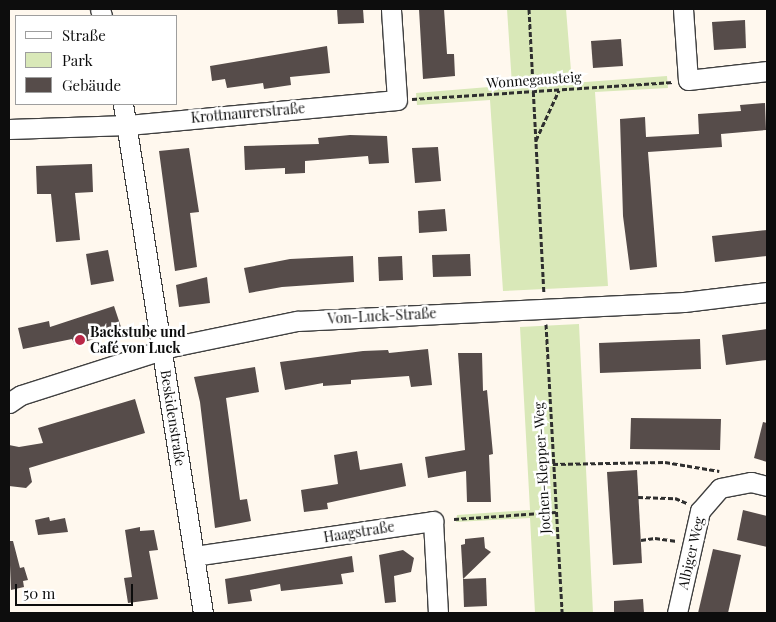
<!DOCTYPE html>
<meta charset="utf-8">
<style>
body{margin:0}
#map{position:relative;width:776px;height:622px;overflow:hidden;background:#fff8ee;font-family:"Playfair Display",serif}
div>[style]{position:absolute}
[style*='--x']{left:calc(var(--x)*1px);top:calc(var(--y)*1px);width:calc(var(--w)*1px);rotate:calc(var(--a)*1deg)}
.green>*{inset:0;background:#d9e8b8}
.building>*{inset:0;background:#564c4a}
.path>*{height:3px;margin-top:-1.5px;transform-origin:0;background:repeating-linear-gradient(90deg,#2f2f2f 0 5px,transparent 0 7.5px)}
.roads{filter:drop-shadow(1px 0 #404040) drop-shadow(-1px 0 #404040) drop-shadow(0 1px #404040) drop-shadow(0 -1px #404040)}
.minor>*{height:19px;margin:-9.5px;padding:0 9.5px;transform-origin:9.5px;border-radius:9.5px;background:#fff}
.dots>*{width:14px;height:14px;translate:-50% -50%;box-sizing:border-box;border:2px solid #fff;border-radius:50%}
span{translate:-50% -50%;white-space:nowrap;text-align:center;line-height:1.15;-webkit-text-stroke:5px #fff;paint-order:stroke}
.street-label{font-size:14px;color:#0d0d0d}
.poi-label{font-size:14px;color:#0d0d0d;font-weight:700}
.left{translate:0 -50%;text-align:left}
.frame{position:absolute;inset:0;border:10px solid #0d0d0d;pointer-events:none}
.legend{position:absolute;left:15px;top:15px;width:162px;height:90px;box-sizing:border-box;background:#fff;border:1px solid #9e9e9e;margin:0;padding:6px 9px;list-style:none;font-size:15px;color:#0d0d0d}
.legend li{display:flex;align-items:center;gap:10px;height:25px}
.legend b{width:25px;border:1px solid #9e9e9e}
.scale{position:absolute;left:15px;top:584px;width:118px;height:22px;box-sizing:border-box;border:2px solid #0d0d0d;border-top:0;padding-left:6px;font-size:15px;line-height:18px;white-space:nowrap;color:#0d0d0d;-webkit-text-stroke:4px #fff;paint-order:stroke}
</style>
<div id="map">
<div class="green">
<div style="clip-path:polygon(507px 9px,566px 9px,572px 83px,667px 76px,668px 88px,595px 92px,608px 286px,503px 291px,490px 100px,417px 105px,416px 93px,512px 85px)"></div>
<div style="clip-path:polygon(579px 324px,593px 613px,535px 613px,530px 518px,456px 522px,457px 515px,530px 510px,520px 327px)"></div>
</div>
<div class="building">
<div style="clip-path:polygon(337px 9px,363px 9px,364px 23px,338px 24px)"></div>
<div style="clip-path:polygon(419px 9px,444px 9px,447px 54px,454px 54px,455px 76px,423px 79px)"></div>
<div style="clip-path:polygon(745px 20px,746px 48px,714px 50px,712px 22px)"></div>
<div style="clip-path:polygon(621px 39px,623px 66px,593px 68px,591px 41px)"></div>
<div style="clip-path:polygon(327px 46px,330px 73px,290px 77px,291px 85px,264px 89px,263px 83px,227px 88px,225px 79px,212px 81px,210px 66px)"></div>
<div style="clip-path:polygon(765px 103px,766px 130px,721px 134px,722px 147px,648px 152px,657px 267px,630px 270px,623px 216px,620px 119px,645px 117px,646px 137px,699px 134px,698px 114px,741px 111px,740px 105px)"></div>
<div style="clip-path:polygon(350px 135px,387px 136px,389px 163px,369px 164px,368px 156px,305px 161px,305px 173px,285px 174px,285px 168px,245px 170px,244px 146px,319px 144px,318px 138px)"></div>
<div style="clip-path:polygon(438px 147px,441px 181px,415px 183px,412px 148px)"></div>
<div style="clip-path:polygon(189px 148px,199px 212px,190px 213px,197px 267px,175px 271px,159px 151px)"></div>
<div style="clip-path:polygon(92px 164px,93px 192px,75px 193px,80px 240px,56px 242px,51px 194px,37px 194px,36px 166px)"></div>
<div style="clip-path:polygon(445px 209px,447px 231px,419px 233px,418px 211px)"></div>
<div style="clip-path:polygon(767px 230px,767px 256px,715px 262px,712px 236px)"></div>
<div style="clip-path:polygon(108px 250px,114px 281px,91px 285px,86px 254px)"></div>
<div style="clip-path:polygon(470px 254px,471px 276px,433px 277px,432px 255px)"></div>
<div style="clip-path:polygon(353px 256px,354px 282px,282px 287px,249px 293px,244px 268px,290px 259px)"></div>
<div style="clip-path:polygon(402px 256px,403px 280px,379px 281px,378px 257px)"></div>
<div style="clip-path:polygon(207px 277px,210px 303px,179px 307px,176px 285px)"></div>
<div style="clip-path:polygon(114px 306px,122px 330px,75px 345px,72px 339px,23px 349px,18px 328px,49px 321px,50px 327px)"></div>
<div style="clip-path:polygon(767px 329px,767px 360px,726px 365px,722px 335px)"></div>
<div style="clip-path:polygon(700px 339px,701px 369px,600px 373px,599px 343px)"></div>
<div style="clip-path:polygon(428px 349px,432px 385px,411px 387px,409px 376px,351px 380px,351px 384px,323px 386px,323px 383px,285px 390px,280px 362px,363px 351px,388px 350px,389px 353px)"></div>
<div style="clip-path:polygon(458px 353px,482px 353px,483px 391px,487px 390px,493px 454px,489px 455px,491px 502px,467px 502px,466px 471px,428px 478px,425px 457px,465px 450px)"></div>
<div style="clip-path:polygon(255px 367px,259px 392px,226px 398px,240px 500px,247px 499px,251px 521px,215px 528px,200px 402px,194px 377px)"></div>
<div style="clip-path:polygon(135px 399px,145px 433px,29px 468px,32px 482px,26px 488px,9px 486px,9px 445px,19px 447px,43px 443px,38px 428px)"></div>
<div style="clip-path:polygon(631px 418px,721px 419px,720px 450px,630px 449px)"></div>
<div style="clip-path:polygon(763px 422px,767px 423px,767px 462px,754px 458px)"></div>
<div style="clip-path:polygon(357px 451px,360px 470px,402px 463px,406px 486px,327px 503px,328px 509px,304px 512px,301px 490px,338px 484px,334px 455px)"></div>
<div style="clip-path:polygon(637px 470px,642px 563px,613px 565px,607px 472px)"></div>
<div style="clip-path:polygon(743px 510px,767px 516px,767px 547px,737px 540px)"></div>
<div style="clip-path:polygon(49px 517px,50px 521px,65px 518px,68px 532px,38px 535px,35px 520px)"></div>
<div style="clip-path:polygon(140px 527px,140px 531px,154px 530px,158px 550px,149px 551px,158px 599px,128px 603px,124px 578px,132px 577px,125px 530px)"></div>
<div style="clip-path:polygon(484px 537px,485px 548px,491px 552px,463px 579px,461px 545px,465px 544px,465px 539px)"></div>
<div style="clip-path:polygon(9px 541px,13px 541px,20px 568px,24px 567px,28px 580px,23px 581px,24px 587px,11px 590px)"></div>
<div style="clip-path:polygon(713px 549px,741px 555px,728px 613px,698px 613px)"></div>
<div style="clip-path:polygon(403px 550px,414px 558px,411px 572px,394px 576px,396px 602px,385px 603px,379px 555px)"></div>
<div style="clip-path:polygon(352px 556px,354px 572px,341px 574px,343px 584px,281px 591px,280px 584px,250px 590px,252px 601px,228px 604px,225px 579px)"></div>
<div style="clip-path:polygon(486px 578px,487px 606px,464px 607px,463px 579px)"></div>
<div style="clip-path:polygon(643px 599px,644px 613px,614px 613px,614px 601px)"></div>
</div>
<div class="path">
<div style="--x:529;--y:9;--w:284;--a:87"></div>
<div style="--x:412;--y:99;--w:262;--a:-3.7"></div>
<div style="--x:536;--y:140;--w:55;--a:-65.3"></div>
<div style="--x:546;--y:324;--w:289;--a:86.8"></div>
<div style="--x:553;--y:464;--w:112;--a:-1"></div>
<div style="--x:665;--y:462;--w:55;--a:9.5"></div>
<div style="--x:638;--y:497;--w:37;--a:2"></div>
<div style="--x:675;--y:498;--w:13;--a:23"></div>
<div style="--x:454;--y:519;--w:102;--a:-3.9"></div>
<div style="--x:641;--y:540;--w:14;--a:-8"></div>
<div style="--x:655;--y:538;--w:22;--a:8"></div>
</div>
<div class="roads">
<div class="minor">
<div style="--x:100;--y:9;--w:7;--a:74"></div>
<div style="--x:683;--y:9;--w:71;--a:86"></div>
<div style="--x:688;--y:80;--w:80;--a:-6.5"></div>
<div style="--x:123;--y:104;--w:515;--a:81.07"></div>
<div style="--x:9;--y:129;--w:119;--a:-1.9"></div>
<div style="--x:128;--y:125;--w:270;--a:-5.3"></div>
<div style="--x:397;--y:100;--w:91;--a:-93.8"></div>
<div style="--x:9;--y:403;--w:14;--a:-34"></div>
<div style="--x:21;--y:395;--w:157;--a:-17.7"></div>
<div style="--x:171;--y:347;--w:129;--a:-11.7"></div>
<div style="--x:297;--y:321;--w:387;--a:-2.8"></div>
<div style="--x:684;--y:302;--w:84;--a:-6.9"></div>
<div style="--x:194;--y:556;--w:242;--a:-8.3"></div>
<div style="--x:433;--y:521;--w:92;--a:86.9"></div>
<div style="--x:677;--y:613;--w:105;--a:-77.3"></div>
<div style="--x:700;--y:511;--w:30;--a:-49"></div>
<div style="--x:720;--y:488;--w:32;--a:-11"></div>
<div style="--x:751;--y:482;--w:16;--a:14"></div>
</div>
</div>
<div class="dots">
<div style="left:80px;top:340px;background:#ba2848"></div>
</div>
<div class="street-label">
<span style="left:534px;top:80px;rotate:-4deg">Wonnegausteig</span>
<span style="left:248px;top:113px;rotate:-5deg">Krottnaurerstraße</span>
<span style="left:382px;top:316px;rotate:-3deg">Von-Luck-Straße</span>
<span style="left:173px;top:418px;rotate:81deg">Beskidenstraße</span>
<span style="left:542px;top:468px;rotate:-93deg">Jochen-Klepper-Weg</span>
<span style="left:359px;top:532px;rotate:-9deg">Haagstraße</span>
<span style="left:691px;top:553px;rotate:-77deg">Albiger Weg</span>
</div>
<div class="poi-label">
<span class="left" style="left:90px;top:340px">Backstube und<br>Café von Luck</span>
</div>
<div class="frame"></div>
<ul class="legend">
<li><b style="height:6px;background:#fff"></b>Straße</li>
<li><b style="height:14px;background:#d9e8b8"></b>Park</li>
<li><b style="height:14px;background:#564c4a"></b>Gebäude</li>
</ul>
<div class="scale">50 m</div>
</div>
